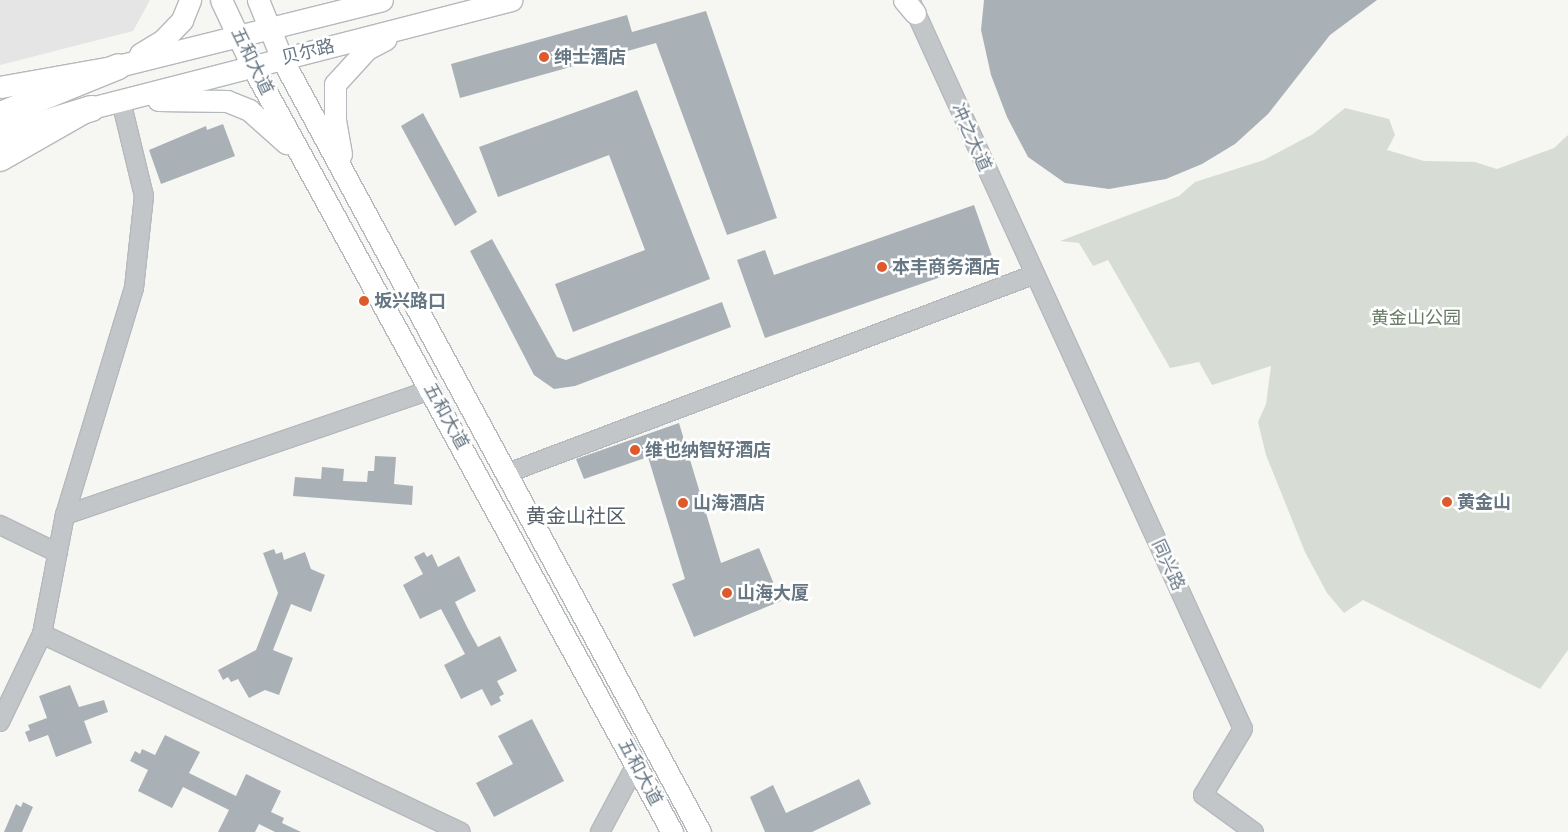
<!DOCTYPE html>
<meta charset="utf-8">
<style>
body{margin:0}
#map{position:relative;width:1568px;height:832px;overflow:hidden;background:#f6f6f3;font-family:"Space Grotesk","Noto Sans SC",sans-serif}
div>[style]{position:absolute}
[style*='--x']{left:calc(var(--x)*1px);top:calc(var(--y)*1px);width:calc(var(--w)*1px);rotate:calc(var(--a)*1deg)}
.built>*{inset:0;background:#e4e5e4}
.green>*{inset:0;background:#d7ddd4}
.building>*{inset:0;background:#a9b1b6}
.roads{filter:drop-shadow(1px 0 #b5b9bd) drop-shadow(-1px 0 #b5b9bd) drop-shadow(0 1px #b5b9bd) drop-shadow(0 -1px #b5b9bd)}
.minor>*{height:18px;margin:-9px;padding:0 9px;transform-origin:9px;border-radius:9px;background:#c2c6c9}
.major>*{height:21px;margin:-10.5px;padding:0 10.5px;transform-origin:10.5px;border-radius:10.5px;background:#fff}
.highway>*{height:25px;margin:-12.5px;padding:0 12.5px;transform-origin:12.5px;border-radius:12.5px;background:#fff}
.dots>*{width:14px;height:14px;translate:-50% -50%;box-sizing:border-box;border:2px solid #fff;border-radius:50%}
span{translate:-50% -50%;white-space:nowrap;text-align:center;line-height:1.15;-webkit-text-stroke:5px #fff;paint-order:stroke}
.street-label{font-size:18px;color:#667683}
.poi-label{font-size:18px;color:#667683;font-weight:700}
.left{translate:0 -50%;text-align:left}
.park-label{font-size:18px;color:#697b65}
.quarter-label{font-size:20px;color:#545f69}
</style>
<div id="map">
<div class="built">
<div style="clip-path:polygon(0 0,150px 0,133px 31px,0 65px)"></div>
</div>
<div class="green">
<div style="clip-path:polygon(1345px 108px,1389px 119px,1395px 135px,1387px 150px,1424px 161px,1475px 162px,1497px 169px,1554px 148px,1568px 135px,1568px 650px,1540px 689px,1363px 600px,1344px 613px,1327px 593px,1305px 552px,1266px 455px,1258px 422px,1266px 404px,1271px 366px,1212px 385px,1199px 362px,1170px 368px,1108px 260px,1093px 266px,1079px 243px,1060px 241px,1179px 196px,1195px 182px,1264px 160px,1313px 134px)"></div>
</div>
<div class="building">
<div style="clip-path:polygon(984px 0,1377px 0,1330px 35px,1268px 114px,1235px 144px,1202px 164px,1166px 179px,1109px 189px,1065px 183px,1028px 157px,1007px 117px,991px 75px,981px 30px)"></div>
<div style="clip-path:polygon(706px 11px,777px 218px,727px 235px,656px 43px,460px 98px,451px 64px,627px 15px,632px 32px)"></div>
<div style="clip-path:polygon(637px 90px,710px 279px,573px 332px,555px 284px,645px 250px,609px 155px,498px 197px,479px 147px)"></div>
<div style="clip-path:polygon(423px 113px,477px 212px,455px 226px,401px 126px)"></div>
<div style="clip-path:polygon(223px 124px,235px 156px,161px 184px,149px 150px,206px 126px,207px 130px)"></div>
<div style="clip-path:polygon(974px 205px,993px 259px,765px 338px,737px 260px,765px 250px,774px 275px)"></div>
<div style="clip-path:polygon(492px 239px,557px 357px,566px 360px,722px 302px,731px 327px,575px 386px,554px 389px,534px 375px,470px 251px)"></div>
<div style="clip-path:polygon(679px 423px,721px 563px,759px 548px,781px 601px,694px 637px,672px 584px,685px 579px,648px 457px,584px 479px,576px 459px)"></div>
<div style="clip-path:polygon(375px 456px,396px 457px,394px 484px,413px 486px,412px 505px,293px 496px,295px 477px,321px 479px,322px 467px,344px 469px,343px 481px,367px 482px,368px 471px,374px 471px)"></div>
<div style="clip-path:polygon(274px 549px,276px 554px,282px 552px,284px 560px,305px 552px,311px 569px,325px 575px,311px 612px,291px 604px,273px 650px,293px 658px,279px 695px,265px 690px,249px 698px,238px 679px,231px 682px,228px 677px,223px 680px,218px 670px,256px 650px,278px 593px,263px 553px)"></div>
<div style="clip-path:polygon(424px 552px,427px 557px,432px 554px,438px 567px,459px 556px,476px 591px,455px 602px,467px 627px,478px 647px,500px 636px,517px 671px,497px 681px,504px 694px,499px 697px,501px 701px,491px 706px,482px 689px,461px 699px,444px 665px,465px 654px,441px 609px,420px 619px,403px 585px,423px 574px,414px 557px)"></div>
<div style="clip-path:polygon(70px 685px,79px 707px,104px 700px,108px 712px,84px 721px,92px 743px,56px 757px,48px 735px,29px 742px,25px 732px,30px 730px,28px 725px,47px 718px,39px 696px)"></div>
<div style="clip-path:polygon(532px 719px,564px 781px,494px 817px,476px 783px,513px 764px,498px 736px)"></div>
<div style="clip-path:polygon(165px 735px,200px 752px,189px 773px,236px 796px,246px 774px,281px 791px,271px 812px,284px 818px,282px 823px,301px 832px,275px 832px,259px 824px,255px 832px,218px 832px,229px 810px,183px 787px,172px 808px,138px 791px,148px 770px,130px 761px,135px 751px,140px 754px,142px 749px,155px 755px)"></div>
<div style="clip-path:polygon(859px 779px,871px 804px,812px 832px,765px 832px,750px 797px,773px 785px,786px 813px)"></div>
<div style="clip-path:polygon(23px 802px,33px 807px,22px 832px,4px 832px,16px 804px,21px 807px)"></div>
</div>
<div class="roads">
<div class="minor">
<div style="--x:910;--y:0;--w:801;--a:65.45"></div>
<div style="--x:1243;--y:729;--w:77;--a:121.2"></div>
<div style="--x:1203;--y:795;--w:63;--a:36"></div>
<div style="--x:505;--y:474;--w:564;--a:-20.65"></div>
<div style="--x:65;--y:515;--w:387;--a:-18.9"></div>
<div style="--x:0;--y:525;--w:64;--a:25.8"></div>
<div style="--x:42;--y:634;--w:463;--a:25.3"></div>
<div style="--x:0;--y:722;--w:98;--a:-64.5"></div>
<div style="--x:42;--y:634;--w:121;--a:-79.1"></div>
<div style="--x:65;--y:515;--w:237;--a:-73.1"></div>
<div style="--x:134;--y:288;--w:93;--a:-83.8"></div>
<div style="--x:144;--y:196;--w:98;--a:-103.6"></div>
<div style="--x:600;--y:832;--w:76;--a:-61.8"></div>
</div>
<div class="major">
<div style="--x:221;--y:0;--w:73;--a:64.8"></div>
<div style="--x:252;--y:66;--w:874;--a:61.26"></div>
<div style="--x:258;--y:0;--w:64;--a:67.9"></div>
<div style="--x:282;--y:59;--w:879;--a:61.6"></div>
<div style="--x:904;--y:0;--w:17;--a:50"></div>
<div style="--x:140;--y:54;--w:26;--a:-31"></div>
<div style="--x:162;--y:41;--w:29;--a:-46"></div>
<div style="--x:182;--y:20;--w:22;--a:-68"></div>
<div style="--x:0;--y:87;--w:120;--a:-10.1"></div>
<div style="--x:118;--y:66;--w:272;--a:-14"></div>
<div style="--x:158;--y:100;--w:69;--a:0.8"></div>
<div style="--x:227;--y:101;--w:24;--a:22"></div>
<div style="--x:249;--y:110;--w:50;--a:41.7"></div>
<div style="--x:341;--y:154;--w:36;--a:-100"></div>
<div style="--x:335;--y:119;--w:35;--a:-90"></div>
<div style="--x:335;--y:84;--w:47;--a:-47.6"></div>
<div style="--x:367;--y:49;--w:21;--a:-28"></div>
<div style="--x:0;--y:160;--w:105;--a:-29.7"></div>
<div style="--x:91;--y:108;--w:434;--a:-14.4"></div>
</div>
<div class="highway">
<div style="--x:0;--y:114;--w:127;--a:-22.1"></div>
<div style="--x:0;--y:136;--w:95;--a:-17.1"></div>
</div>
</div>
<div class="dots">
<div style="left:544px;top:57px;background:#de5a2b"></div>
<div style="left:882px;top:267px;background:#de5a2b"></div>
<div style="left:364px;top:301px;background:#de5a2b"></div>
<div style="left:635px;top:450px;background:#de5a2b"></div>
<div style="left:1447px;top:502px;background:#de5a2b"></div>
<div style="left:683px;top:503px;background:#de5a2b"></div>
<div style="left:727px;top:593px;background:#de5a2b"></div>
</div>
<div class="street-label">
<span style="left:308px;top:52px;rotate:-14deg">贝尔路</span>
<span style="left:252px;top:61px;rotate:64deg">五和大道</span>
<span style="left:971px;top:137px;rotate:66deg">冲之大道</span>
<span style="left:446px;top:416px;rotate:61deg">五和大道</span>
<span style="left:1168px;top:565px;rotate:65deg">同兴路</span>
<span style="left:640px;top:772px;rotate:62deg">五和大道</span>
</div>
<div class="poi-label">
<span class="left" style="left:554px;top:57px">绅士酒店</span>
<span class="left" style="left:892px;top:267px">本丰商务酒店</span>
<span class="left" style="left:374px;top:301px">坂兴路口</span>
<span class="left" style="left:645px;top:450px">维也纳智好酒店</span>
<span class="left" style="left:1457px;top:502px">黄金山</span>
<span class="left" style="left:693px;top:503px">山海酒店</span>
<span class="left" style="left:737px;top:593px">山海大厦</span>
</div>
<div class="park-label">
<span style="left:1416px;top:318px">黄金山公园</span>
</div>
<div class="quarter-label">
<span style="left:576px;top:516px">黄金山社区</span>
</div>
</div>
